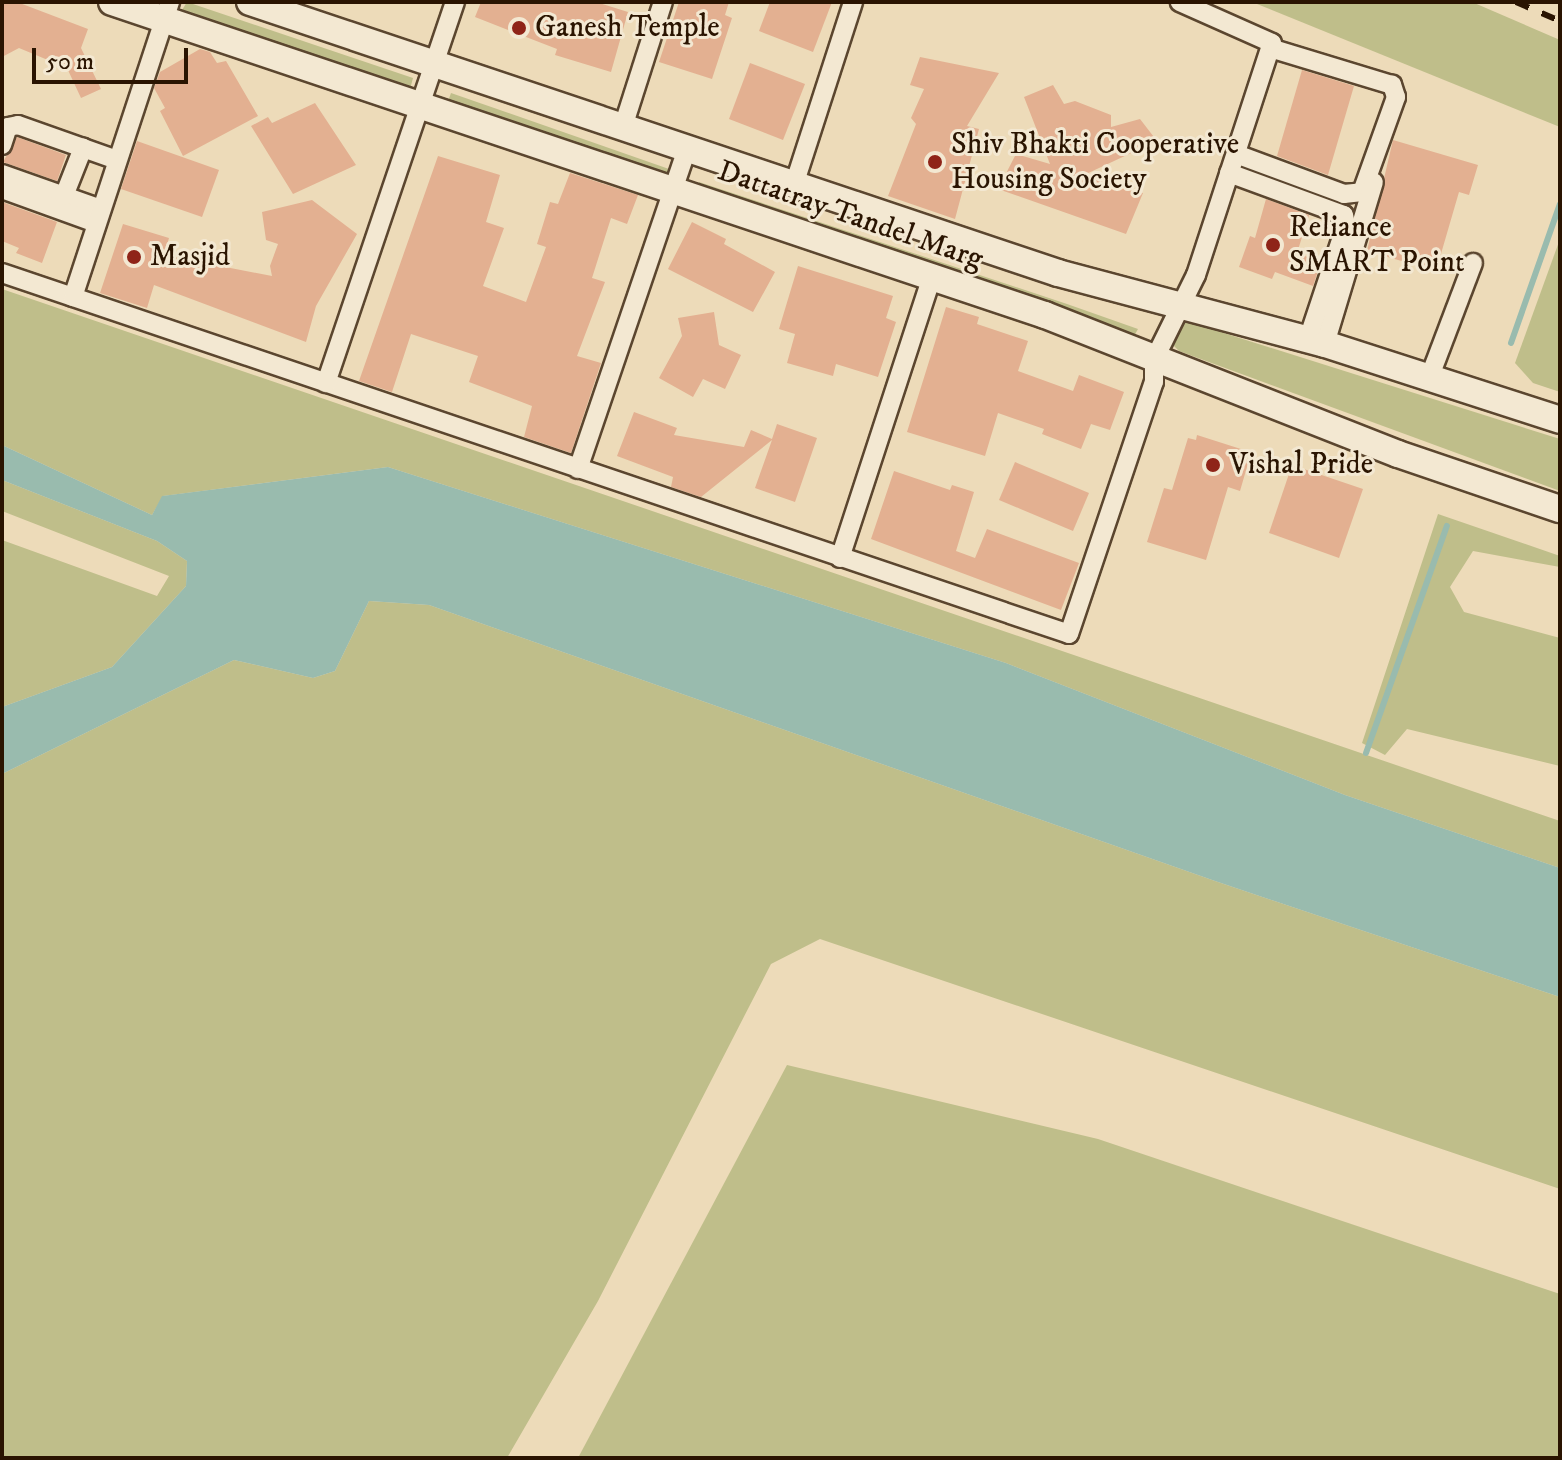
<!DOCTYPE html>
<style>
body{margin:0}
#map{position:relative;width:1562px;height:1460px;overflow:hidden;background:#eddbb9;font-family:"IM FELL DW Pica",serif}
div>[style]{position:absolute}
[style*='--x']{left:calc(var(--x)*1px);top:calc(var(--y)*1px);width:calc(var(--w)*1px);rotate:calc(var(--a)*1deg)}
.green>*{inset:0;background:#bfbe8a}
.water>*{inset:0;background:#99bbae}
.stream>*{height:6px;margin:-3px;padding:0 3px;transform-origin:3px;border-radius:3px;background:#99bbae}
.building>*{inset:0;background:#e3b091}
.roads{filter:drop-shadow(2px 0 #5b462f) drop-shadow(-2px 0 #5b462f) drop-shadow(0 2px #5b462f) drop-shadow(0 -2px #5b462f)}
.minor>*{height:18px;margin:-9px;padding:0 9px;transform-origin:9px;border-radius:9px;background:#f3e8d2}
.secondary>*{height:26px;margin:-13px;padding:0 13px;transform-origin:13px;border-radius:13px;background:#f3e8d2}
.rail>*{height:6px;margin-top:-3px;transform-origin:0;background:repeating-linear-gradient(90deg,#2a1401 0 14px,transparent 0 28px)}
.dots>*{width:22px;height:22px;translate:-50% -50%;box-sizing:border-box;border:4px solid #f3e8d2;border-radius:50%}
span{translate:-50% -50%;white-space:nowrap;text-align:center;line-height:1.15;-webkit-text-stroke:6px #f3e8d2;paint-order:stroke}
.poi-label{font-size:30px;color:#2a1401}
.left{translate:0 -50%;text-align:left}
.street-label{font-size:30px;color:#2a1401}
.frame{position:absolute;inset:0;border:4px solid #2a1401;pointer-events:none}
.scale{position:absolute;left:32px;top:48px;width:156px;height:36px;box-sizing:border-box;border:4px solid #2a1401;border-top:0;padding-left:10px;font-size:24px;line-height:28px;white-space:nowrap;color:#2a1401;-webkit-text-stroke:6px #f3e8d2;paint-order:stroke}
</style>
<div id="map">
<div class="green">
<div style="clip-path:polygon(187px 2px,413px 78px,409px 93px,179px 15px)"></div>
<div style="clip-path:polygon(1252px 2px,1472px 2px,1560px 40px,1560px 127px)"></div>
<div style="clip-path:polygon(451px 93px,669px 169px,664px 179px,446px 107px)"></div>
<div style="clip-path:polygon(699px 182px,1067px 304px,1138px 329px,1133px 338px,697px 190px)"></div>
<div style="clip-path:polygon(1560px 239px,1560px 392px,1533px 383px,1515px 363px)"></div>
<div style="clip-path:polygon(2px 289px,1560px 821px,1560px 868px,1345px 795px,1006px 663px,388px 467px,163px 496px,152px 515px,2px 445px)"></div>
<div style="clip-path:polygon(1189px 322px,1560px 439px,1560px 491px,1179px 351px,1170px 342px,1175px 325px)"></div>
<div style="clip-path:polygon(2px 480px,157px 541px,187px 561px,186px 586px,112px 667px,2px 707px,2px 540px,157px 596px,169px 576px,2px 511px)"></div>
<div style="clip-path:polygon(1438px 514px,1560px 556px,1560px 567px,1473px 551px,1450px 587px,1464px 612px,1560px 638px,1560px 766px,1407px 729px,1385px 755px,1362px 743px)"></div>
<div style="clip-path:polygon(369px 601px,429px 605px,1215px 881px,1560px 997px,1560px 1189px,820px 939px,771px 964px,598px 1301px,507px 1458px,2px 1458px,2px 774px,234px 660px,313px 678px,335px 671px)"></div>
<div style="clip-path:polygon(787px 1065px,1098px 1139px,1560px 1294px,1560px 1458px,578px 1458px)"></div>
</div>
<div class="water">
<div style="clip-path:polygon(2px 445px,152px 515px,162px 496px,388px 467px,1006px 663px,1345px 795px,1560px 868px,1560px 997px,1215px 881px,429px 605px,369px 601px,335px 671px,313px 678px,234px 660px,2px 774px,2px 707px,112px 667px,186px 586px,187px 561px,157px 541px,2px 480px)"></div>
</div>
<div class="stream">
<div style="--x:1511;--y:343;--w:147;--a:-70.6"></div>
<div style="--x:1366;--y:753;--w:241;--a:-70.4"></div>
</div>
<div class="building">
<div style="clip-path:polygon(2px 2px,17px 2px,88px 29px,81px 48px,101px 89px,81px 98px,67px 68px,19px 48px,2px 57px)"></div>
<div style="clip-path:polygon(481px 2px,596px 2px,628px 12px,611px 72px,555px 55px,557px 49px,475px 17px)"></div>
<div style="clip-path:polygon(679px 2px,729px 2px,725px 15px,732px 18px,712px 79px,659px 62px)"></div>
<div style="clip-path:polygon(770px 2px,832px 2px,813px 52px,759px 31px)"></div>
<div style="clip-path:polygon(200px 49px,210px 52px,217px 63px,226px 61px,258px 116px,183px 156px,160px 111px,165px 108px,154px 88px,160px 72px)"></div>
<div style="clip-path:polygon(920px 57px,999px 73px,967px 126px,979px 129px,955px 219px,888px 196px,916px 124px,911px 118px,924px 89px,910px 85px)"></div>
<div style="clip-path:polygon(750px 63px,805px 84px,783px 140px,729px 119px)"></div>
<div style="clip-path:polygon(1302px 70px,1354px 86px,1328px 175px,1277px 156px)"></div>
<div style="clip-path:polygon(1053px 85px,1064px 104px,1075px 101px,1111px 115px,1111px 127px,1140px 119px,1157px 141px,1084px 175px,1143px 193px,1126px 234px,998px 189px,1016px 154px,1050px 164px,1024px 97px)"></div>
<div style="clip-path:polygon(315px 103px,356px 165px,293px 194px,251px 126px,268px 117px,272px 123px)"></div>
<div style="clip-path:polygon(17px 137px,66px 155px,57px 181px,3px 162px)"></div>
<div style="clip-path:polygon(1393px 140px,1478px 165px,1469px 195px,1459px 192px,1436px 271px,1367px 251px)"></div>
<div style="clip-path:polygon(137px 141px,219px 170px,202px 217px,121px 189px)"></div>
<div style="clip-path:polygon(438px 156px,500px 175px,486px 222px,504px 228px,483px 286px,526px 302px,546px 247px,537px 244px,550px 202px,558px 204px,570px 173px,638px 195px,627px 224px,611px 218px,592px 278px,605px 282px,577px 356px,601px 363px,571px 453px,524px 437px,532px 406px,469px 382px,478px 356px,411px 334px,392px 392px,359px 381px)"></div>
<div style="clip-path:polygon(1266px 199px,1309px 215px,1297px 253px,1321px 262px,1313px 286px,1275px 272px,1272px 279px,1239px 267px,1250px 236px,1255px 238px)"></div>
<div style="clip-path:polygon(312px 200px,357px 234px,316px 306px,306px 342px,154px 285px,147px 308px,100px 293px,123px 224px,169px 238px,164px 255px,272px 276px,270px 266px,278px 244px,266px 240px,262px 212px)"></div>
<div style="clip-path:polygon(2px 202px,57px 222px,42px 263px,16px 253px,19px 248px,2px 241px)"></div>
<div style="clip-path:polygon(692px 222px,726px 239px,724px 244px,775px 272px,753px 312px,668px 269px)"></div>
<div style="clip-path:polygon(798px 266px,893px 296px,886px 318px,896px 322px,878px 377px,836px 364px,833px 376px,787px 363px,795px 334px,779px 329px)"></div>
<div style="clip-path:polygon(946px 307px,979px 317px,977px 324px,1028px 341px,1018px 371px,1073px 391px,1079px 375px,1124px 392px,1110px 430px,1091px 424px,1081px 449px,1042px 434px,1044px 429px,998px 413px,985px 456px,907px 432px)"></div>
<div style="clip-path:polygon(714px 312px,719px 345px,741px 355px,725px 389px,703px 379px,693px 397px,659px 378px,682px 336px,678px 318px)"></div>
<div style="clip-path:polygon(634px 412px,677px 428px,674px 435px,744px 447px,751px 430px,772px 439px,777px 424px,817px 438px,795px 502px,755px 488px,772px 440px,701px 497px,671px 487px,673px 477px,617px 456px)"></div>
<div style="clip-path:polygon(1197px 435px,1244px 450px,1242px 457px,1249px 460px,1240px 491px,1228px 487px,1206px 560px,1147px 542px,1164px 488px,1172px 490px,1188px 438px,1196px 440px)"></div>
<div style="clip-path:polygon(1015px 462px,1089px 493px,1073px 531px,999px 500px)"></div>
<div style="clip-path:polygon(1292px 465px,1363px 489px,1339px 558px,1269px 533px)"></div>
<div style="clip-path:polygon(894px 471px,950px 490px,952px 485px,974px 492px,956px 551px,975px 558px,987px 529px,1079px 563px,1061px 610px,871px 539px)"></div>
</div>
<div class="roads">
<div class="minor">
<div style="--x:623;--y:127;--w:131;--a:-72.3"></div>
<div style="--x:2;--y:145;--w:19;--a:-72"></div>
<div style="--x:8;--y:127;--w:10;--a:-11"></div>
<div style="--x:18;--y:125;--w:105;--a:19.5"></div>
<div style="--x:1236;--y:154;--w:115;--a:20.3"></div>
<div style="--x:1344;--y:194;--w:18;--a:-6"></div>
<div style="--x:1362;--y:192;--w:101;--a:-70.3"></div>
<div style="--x:1396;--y:97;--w:13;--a:-108"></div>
<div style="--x:1392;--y:85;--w:127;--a:-163.1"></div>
<div style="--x:1229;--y:173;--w:122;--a:20.1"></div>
<div style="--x:1344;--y:215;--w:10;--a:79"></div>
<div style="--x:1346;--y:225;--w:120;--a:108.4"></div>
<div style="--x:2;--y:174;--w:105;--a:19.5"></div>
<div style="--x:794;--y:185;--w:192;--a:-72.1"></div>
<div style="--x:2;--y:189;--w:100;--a:19.9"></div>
<div style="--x:64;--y:196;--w:52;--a:-68.4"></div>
<div style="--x:2;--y:273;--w:1126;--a:18.69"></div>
<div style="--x:1069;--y:634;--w:266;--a:-71.4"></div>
<div style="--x:1154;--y:382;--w:22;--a:-90"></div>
<div style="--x:1154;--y:360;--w:95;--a:-63.7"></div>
<div style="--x:1196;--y:275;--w:244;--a:-71.9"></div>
<div style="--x:1272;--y:43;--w:101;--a:-156"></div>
<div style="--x:73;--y:297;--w:311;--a:-71.8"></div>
<div style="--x:1325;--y:344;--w:169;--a:-73.2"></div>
<div style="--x:1430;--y:376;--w:121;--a:-69.2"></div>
<div style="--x:326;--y:383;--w:402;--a:-71.3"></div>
<div style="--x:578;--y:469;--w:339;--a:-71.2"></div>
<div style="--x:840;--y:558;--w:296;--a:-71.9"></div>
</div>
<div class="secondary">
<div style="--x:112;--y:2;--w:984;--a:18.55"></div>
<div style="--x:1045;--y:315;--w:379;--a:21.5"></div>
<div style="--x:1398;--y:454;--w:171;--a:18.8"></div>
<div style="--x:250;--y:2;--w:852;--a:18.54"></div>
<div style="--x:1058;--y:273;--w:276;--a:14.9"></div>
<div style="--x:1325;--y:344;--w:247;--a:17.9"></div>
</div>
</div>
<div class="rail">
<div style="--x:1516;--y:2;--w:48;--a:23.4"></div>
</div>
<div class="dots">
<div style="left:519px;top:28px;background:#8f2418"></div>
<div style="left:935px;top:162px;background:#8f2418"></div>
<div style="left:1273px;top:245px;background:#8f2418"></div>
<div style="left:134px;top:257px;background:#8f2418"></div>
<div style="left:1213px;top:465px;background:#8f2418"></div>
</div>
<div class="poi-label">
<span class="left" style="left:535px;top:28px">Ganesh Temple</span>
<span class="left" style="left:951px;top:162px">Shiv Bhakti Cooperative<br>Housing Society</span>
<span class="left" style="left:1289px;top:245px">Reliance<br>SMART Point</span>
<span class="left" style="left:150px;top:257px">Masjid</span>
<span class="left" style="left:1229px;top:465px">Vishal Pride</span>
</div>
<div class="street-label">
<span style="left:850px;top:216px;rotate:19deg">Dattatray Tandel Marg</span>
</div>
<div class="frame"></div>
<div class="scale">50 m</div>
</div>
